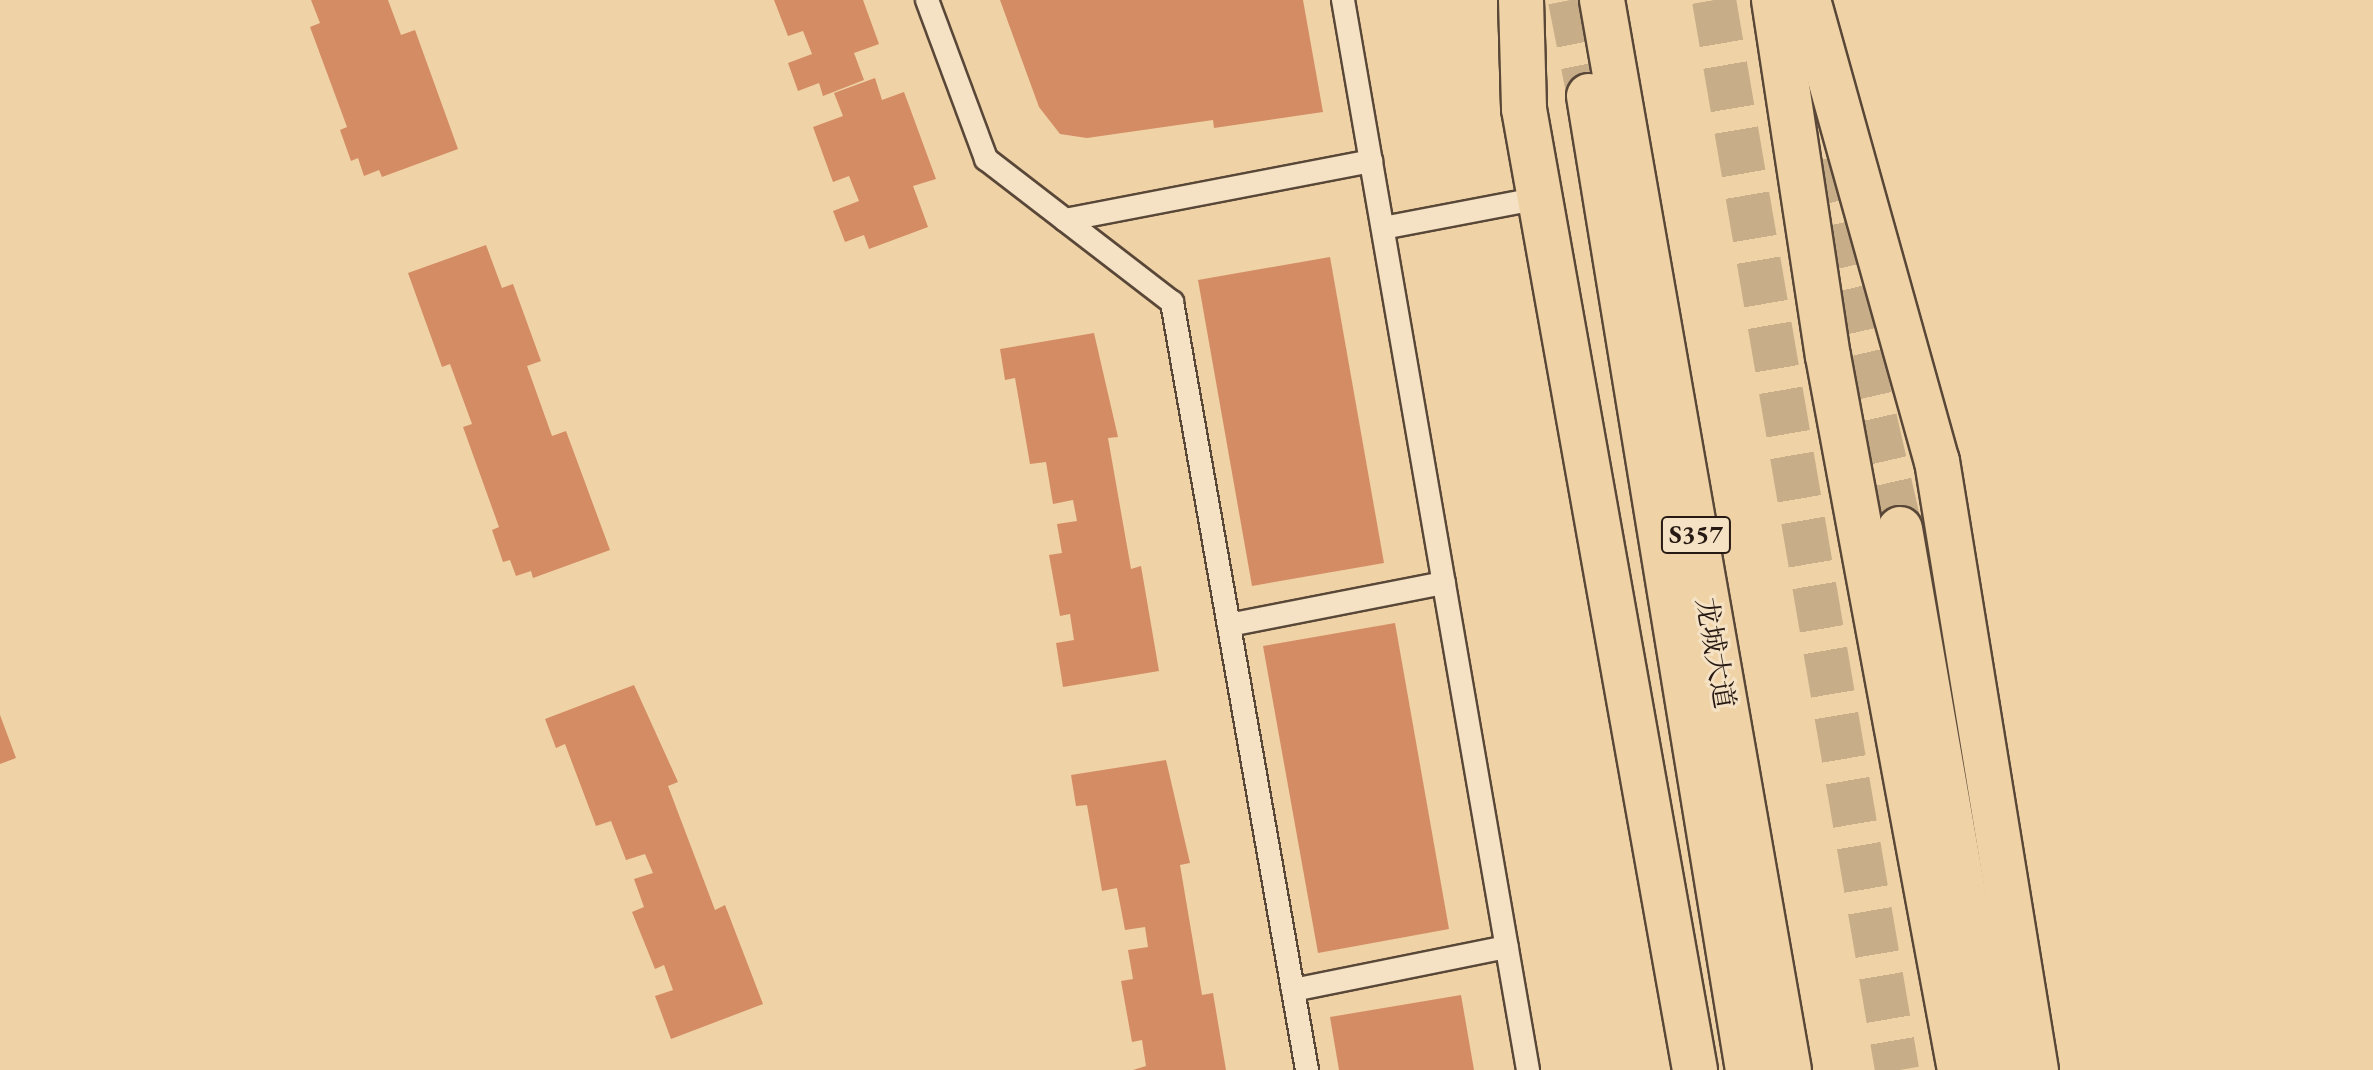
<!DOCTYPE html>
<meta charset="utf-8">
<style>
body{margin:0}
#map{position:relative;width:2373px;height:1070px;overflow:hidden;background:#efd2a5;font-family:"EB Garamond","Noto Serif SC",serif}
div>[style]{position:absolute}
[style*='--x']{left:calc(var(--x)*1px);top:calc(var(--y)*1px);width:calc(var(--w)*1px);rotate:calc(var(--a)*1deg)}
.building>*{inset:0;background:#d48c64}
.highway-tunnel>*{height:44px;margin-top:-22px;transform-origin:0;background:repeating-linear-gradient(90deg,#c7ad88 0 44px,transparent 0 66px)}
.roads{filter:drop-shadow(2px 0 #594738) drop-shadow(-2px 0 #594738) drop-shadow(0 2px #594738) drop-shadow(0 -2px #594738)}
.lane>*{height:22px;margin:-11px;padding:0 11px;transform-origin:11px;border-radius:11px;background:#f5e2c4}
.primary>*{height:44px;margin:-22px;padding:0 22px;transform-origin:22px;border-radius:22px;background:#efd2a5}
.highway>*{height:44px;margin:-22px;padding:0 22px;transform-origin:22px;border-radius:22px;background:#efd2a5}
span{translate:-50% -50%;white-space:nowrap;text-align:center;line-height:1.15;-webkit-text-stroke:6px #f5e2c4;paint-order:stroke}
.shield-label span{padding:2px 6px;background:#f5e2c4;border:2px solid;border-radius:6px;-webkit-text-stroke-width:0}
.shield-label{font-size:26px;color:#271913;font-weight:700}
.street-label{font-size:28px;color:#271913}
</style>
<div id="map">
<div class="building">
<div style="clip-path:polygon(311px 0,388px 0,401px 35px,415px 30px,458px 149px,382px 177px,379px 170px,364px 176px,358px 158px,351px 161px,340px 130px,347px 127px,310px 27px,320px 23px)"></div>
<div style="clip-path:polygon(774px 0,863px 0,879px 44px,854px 53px,864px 80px,823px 96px,819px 83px,798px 91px,788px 63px,812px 54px,803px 31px,788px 36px)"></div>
<div style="clip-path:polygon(1000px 0,1303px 0,1323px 112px,1214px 128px,1213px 120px,1087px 138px,1060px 134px,1039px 107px)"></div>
<div style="clip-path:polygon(875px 78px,882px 100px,904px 92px,936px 179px,913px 186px,928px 227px,869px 249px,864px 235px,845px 242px,833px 211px,859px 201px,849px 176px,833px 182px,813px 127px,843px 116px,834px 93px)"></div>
<div style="clip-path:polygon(486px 245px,502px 288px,513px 284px,541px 361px,527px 366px,552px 436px,566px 431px,610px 550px,533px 578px,531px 571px,516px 576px,510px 560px,503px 562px,492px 530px,499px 527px,463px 427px,472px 424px,450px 364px,442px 367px,408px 273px)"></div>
<div style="clip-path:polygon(1330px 257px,1384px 563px,1252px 586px,1198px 280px)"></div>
<div style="clip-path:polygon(1094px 333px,1118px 437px,1108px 438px,1131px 569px,1141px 566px,1159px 671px,1063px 687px,1056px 643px,1074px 640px,1070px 614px,1060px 616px,1049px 555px,1062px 553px,1057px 524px,1077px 521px,1073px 500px,1053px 504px,1046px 462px,1030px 464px,1015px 378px,1005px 380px,1000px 349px)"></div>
<div style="clip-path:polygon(1395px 623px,1449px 929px,1318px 953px,1263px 646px)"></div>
<div style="clip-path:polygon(634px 685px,678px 782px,668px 786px,715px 910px,725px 905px,763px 1004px,671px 1039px,655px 996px,673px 990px,664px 965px,655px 969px,632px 912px,644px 907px,634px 879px,653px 873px,645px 854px,626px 860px,611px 821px,596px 826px,565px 744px,556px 748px,545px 719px)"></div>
<div style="clip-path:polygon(0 715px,16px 758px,0 764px)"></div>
<div style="clip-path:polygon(1166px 760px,1190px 863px,1180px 865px,1202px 995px,1213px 993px,1226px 1070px,1133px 1070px,1146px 1066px,1142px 1040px,1132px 1042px,1121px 981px,1133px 979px,1128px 950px,1148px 947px,1145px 927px,1125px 930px,1117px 888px,1102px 891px,1087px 805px,1076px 806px,1071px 775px)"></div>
<div style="clip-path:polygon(1461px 995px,1474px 1070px,1339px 1070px,1330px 1017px)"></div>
</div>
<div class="highway-tunnel">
<div style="--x:1570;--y:0;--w:98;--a:78.8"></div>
<div style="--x:1714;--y:0;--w:1086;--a:80.29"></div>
<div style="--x:1816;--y:161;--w:377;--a:77.1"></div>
</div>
<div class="roads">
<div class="lane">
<div style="--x:927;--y:0;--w:170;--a:69.6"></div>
<div style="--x:986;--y:159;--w:235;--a:37.6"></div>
<div style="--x:1172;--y:302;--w:780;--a:80.03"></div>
<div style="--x:1343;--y:0;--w:1086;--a:80.19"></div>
<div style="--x:1065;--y:220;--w:312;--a:-10.9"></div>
<div style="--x:1383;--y:228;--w:160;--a:-10.8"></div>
<div style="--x:1229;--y:625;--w:219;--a:-11.1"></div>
<div style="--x:1293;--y:990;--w:218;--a:-11.4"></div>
</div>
<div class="primary">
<div style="--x:1521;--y:0;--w:109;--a:88.4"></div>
<div style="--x:1524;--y:109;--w:976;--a:79.91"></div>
<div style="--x:1602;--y:0;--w:1086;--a:80.09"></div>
<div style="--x:1774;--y:0;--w:360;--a:81.4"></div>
<div style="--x:1828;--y:356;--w:726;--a:79.53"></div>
<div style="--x:1808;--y:0;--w:479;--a:74.4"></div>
<div style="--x:1937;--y:461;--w:617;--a:80.77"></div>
</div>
<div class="highway">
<div style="--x:1589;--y:96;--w:987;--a:80.73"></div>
<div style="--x:1900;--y:529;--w:549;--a:80.14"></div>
</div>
</div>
<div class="shield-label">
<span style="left:1696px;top:535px">S357</span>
</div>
<div class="street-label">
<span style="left:1716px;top:653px;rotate:80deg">龙城大道</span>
</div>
</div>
